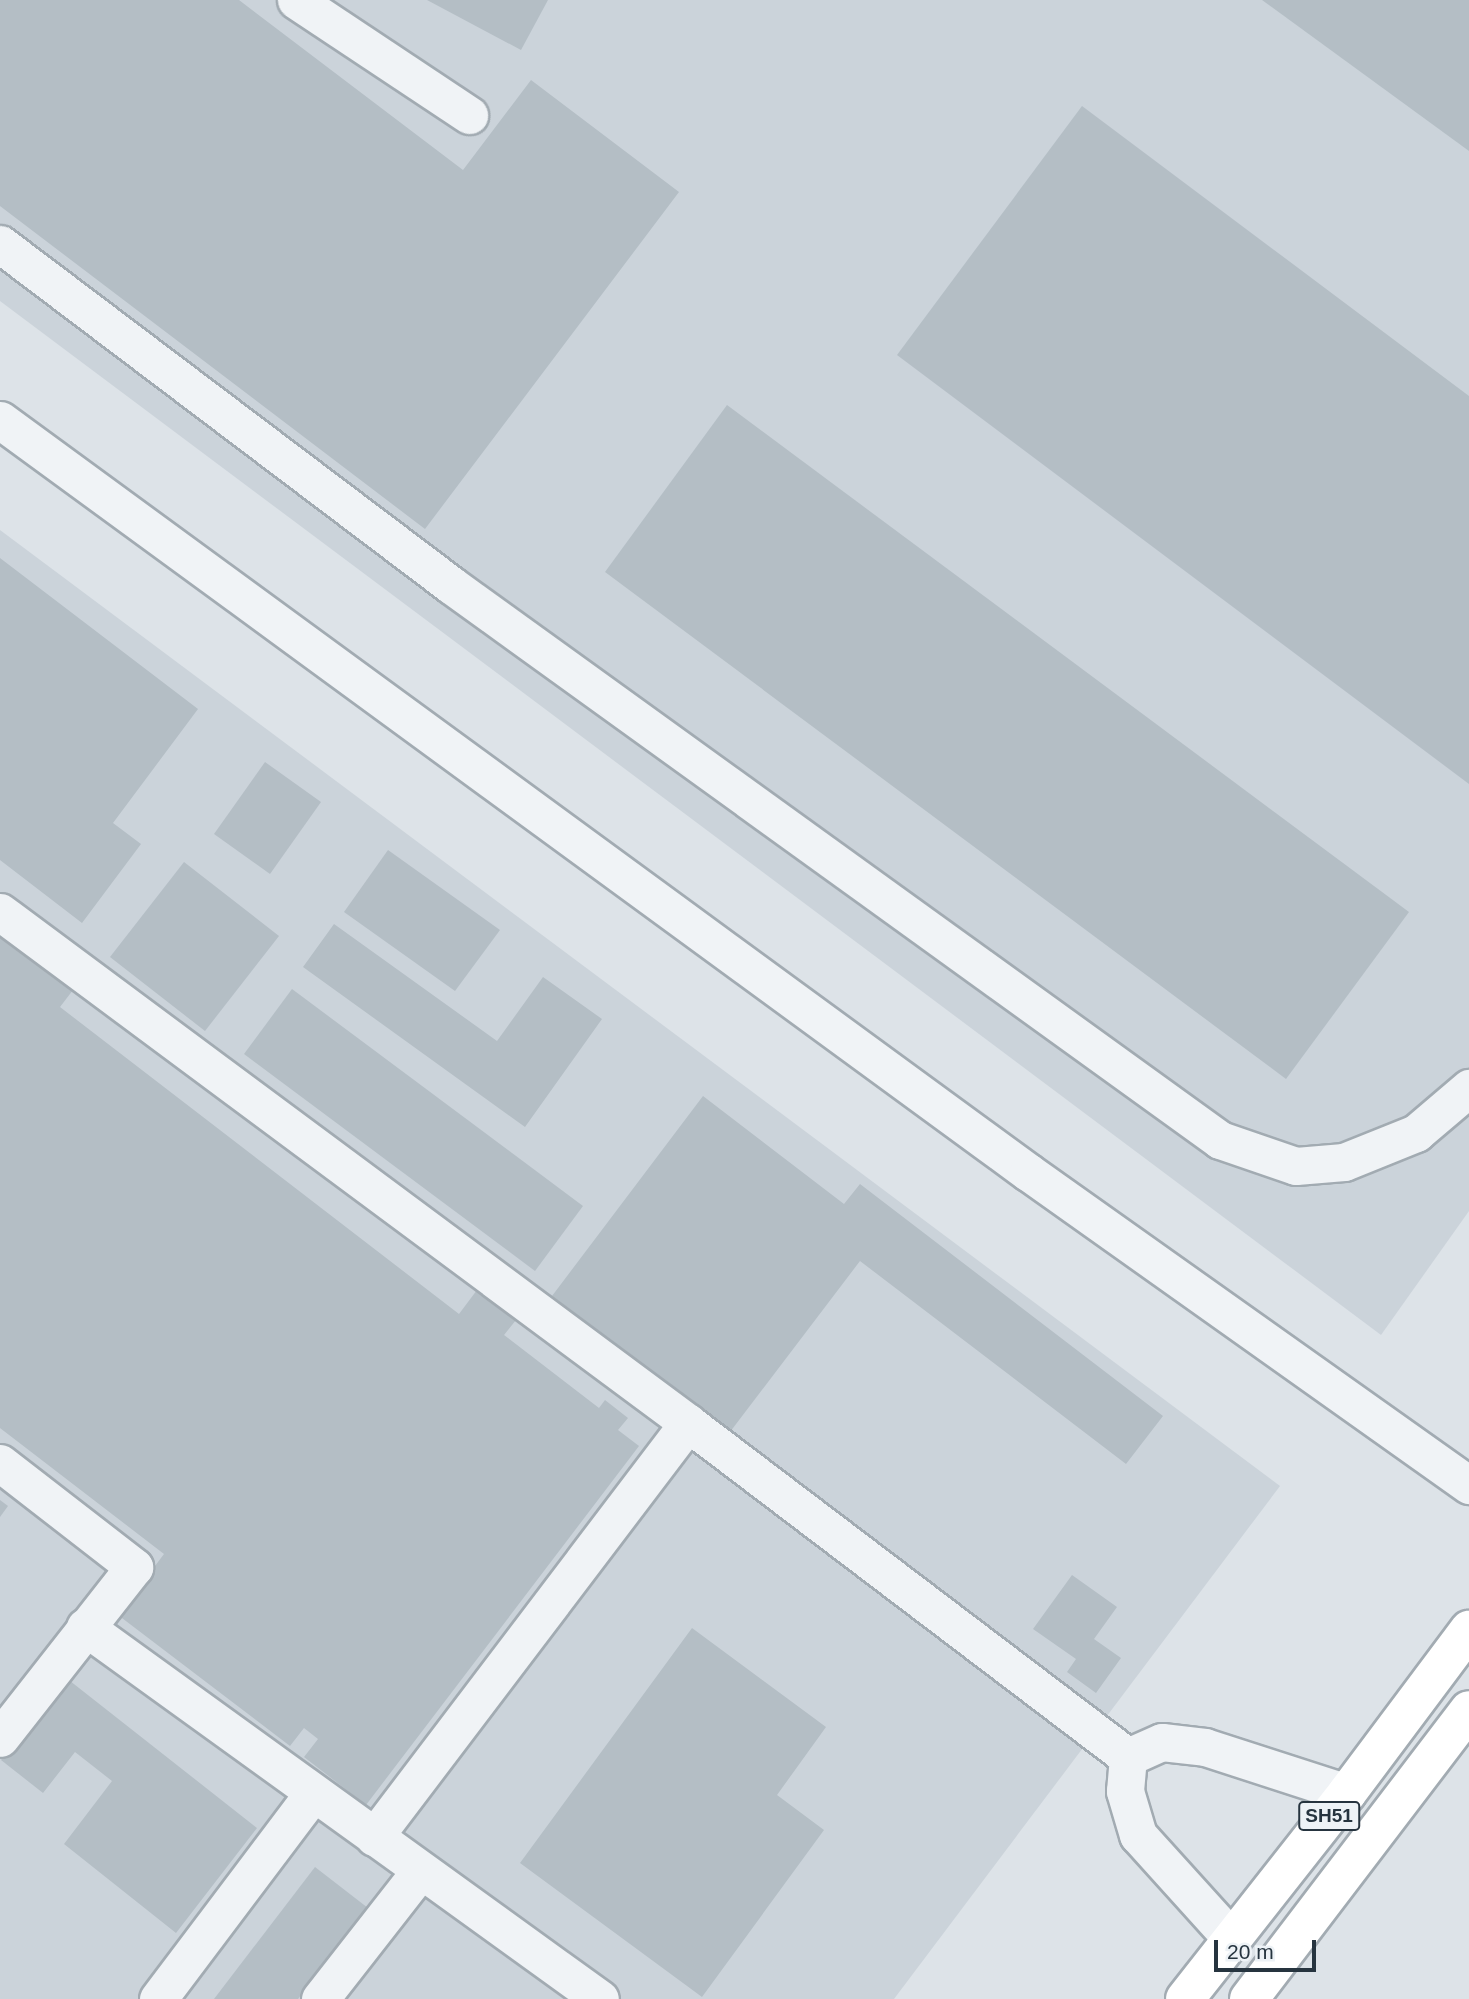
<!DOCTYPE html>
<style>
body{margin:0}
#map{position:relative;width:1469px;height:1999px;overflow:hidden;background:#dde3e8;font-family:Helvetica,sans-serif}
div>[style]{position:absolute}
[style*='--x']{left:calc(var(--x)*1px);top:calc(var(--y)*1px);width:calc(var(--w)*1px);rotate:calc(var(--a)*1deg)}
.built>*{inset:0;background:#cbd3da}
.building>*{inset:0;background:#b4bec5}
.roads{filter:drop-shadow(2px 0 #a2abb2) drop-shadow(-2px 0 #a2abb2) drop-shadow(0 2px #a2abb2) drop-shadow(0 -2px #a2abb2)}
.minor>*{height:37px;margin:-18.5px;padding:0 18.5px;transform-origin:18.5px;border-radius:18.5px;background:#f0f3f6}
.major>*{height:38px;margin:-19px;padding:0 19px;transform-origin:19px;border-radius:19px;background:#fff}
span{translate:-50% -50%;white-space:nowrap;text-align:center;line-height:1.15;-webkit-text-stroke:5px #edf2f6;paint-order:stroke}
.shield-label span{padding:2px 5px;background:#edf2f6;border:2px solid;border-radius:5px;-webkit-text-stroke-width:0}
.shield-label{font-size:19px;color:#26343f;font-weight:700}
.scale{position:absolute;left:1214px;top:1940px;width:102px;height:32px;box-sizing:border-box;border:4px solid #26343f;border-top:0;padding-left:9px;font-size:21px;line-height:24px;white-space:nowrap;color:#26343f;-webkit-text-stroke:5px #edf2f6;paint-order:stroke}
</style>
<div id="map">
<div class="built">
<div style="clip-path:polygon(0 0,1469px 0,1469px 1211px,1381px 1335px,0 301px)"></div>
<div style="clip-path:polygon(0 530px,1280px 1486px,894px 1999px,0 1999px)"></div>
</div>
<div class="building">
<div style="clip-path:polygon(0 0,239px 0,463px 170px,531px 80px,679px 192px,425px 529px,0 206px)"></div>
<div style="clip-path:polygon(427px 0,548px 0,521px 50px)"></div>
<div style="clip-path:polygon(1262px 0,1469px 0,1469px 151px)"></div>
<div style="clip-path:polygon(1082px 106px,1469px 396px,1469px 784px,897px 355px)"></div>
<div style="clip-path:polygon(727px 405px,1409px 912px,1286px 1079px,605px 572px)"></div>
<div style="clip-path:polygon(0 558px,198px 709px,113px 823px,141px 844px,82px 923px,0 860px)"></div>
<div style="clip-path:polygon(265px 762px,321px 802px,270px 874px,214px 834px)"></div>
<div style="clip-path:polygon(388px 850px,500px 930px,455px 991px,344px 912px)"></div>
<div style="clip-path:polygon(184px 862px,279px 936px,205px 1031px,110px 957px)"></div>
<div style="clip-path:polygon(334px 924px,497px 1041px,543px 977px,602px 1019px,525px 1127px,303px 967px)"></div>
<div style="clip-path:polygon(0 934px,73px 990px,60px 1007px,459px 1314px,477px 1290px,516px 1320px,504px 1335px,599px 1408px,605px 1400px,628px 1418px,618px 1430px,639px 1446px,366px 1805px,304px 1757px,318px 1739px,304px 1728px,290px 1746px,118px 1615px,164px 1554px,0 1428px)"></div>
<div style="clip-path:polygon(292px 989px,583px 1206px,535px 1271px,244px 1054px)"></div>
<div style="clip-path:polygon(703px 1096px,844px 1204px,860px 1184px,1163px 1416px,1126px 1464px,860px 1261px,730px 1432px,552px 1296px)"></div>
<div style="clip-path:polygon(0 1500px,8px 1506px,0 1517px)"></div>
<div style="clip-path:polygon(1072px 1575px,1117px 1607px,1094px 1639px,1121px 1658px,1096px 1693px,1067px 1672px,1076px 1659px,1033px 1629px)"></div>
<div style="clip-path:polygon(692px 1628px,826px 1727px,777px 1795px,824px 1830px,702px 1997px,520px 1863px)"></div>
<div style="clip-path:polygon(65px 1677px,257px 1828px,176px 1933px,64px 1844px,112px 1781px,75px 1752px,43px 1793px,1px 1760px)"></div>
<div style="clip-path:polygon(315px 1867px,368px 1908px,298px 1999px,214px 1999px)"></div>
</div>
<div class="roads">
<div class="minor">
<div style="--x:296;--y:0;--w:208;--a:33.6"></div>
<div style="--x:0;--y:244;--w:565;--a:37.09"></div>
<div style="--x:451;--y:585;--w:948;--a:35.82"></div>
<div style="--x:1220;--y:1140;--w:80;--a:18.9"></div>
<div style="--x:1296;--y:1166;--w:48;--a:-4.8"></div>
<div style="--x:1344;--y:1162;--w:78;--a:-21.9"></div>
<div style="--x:1416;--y:1133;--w:70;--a:-40.3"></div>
<div style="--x:0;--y:420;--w:1274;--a:36.19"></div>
<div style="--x:1028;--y:1172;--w:541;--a:35.37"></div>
<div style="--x:0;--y:912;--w:857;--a:36.6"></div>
<div style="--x:688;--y:1423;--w:552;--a:37.2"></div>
<div style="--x:0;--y:1463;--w:170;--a:37.8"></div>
<div style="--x:134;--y:1567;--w:217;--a:128.1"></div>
<div style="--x:85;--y:1627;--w:635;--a:35.84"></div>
<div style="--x:374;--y:1837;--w:520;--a:-52.82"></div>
<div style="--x:1232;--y:1939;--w:140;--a:-132.1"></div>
<div style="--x:1138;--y:1835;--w:46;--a:-106.5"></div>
<div style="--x:1125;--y:1791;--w:34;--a:-85"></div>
<div style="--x:1128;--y:1757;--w:37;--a:-24"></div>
<div style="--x:1162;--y:1742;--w:43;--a:6.6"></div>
<div style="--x:1205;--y:1747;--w:149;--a:17.9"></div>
<div style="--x:158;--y:1999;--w:258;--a:-53"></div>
<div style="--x:320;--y:1999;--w:162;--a:-52"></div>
</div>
<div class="major">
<div style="--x:1185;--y:1999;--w:262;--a:-51.8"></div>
<div style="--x:1347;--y:1793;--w:204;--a:-53.2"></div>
<div style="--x:1249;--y:1999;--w:363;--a:-52.7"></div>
</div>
</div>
<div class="shield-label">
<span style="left:1329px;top:1816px">SH51</span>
</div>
<div class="scale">20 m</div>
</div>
